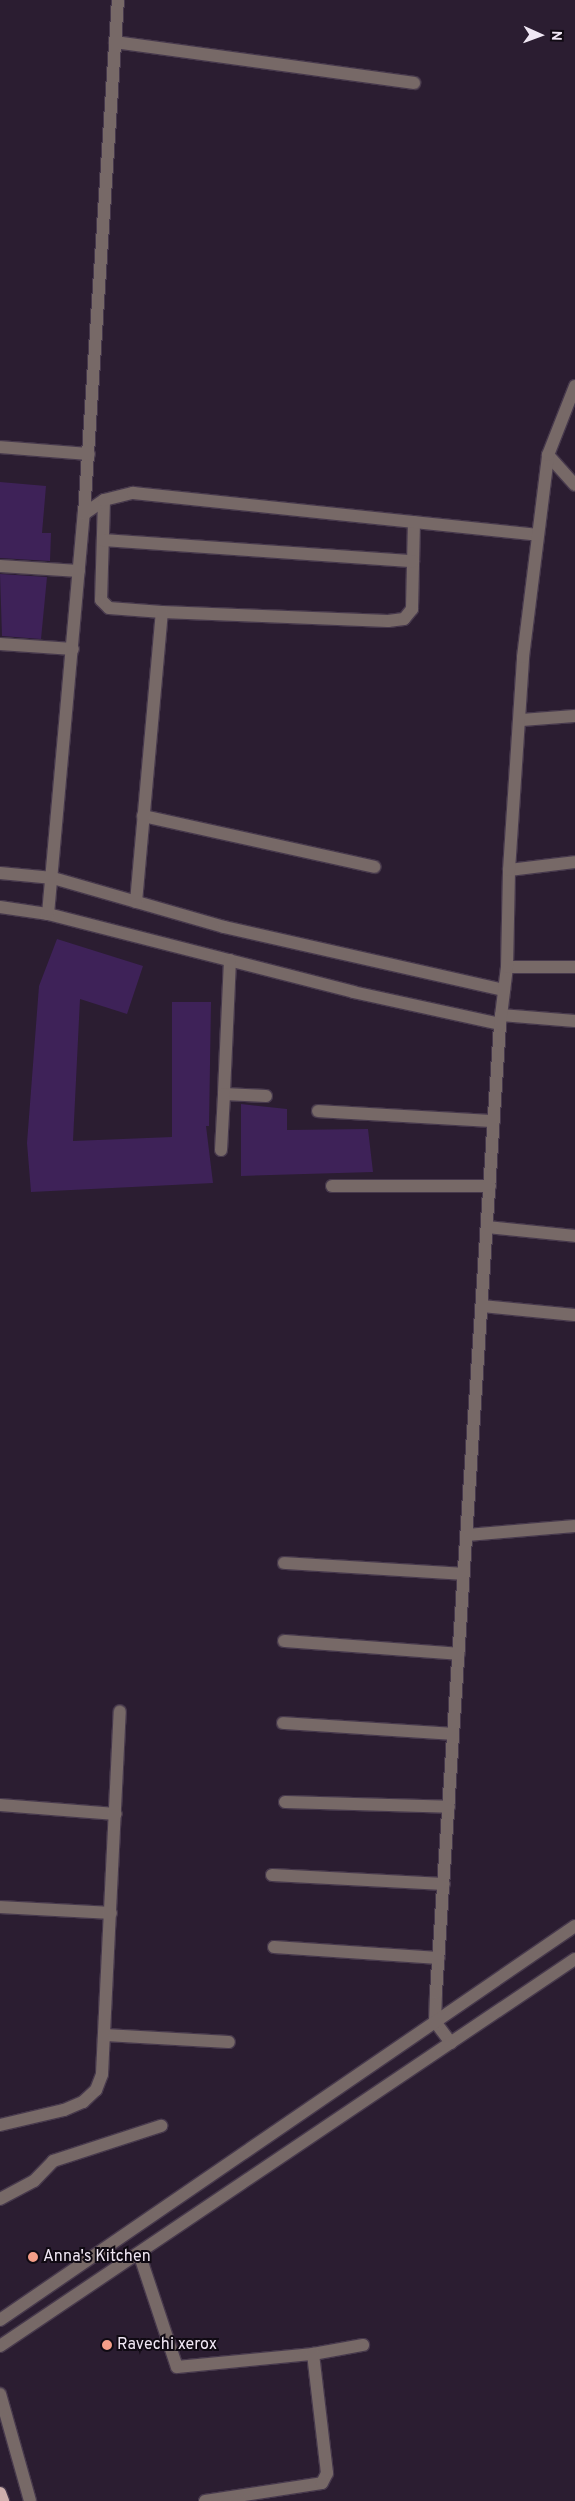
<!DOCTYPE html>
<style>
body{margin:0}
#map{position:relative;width:575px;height:2501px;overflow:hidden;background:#2b1d31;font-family:Overpass,sans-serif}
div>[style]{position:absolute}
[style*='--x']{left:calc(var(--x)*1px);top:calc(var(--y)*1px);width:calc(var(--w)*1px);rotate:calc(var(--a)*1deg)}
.building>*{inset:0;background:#3e2258}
.roads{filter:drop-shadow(1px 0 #47394c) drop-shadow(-1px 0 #47394c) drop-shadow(0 1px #47394c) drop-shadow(0 -1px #47394c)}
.minor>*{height:12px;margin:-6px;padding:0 6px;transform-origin:6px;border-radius:6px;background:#776967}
.major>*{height:12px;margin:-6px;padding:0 6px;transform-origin:6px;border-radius:6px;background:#cdafac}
.dots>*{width:14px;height:14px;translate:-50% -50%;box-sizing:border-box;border:2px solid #100a13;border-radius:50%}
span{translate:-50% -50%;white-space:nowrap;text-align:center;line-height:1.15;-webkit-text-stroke:4px #100a13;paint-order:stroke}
.poi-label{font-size:16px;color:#f0e7f4}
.left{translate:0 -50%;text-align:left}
.north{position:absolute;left:515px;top:10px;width:50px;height:50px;-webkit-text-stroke:4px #100a13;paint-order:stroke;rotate:92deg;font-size:14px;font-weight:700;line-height:20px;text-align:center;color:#f0e7f4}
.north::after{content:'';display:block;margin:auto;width:18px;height:22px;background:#f0e7f4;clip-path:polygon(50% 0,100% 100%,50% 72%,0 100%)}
</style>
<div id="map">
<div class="building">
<div style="clip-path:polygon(0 482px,46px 486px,42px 533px,51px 533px,50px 561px,0 558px)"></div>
<div style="clip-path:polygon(0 574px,47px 577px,41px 639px,2px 636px)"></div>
<div style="clip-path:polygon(57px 939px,143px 966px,127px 1014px,80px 999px,73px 1141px,172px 1137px,172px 1002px,211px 1002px,209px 1126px,206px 1126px,213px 1183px,31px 1192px,27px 1143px,39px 986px)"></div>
<div style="clip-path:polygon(241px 1104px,287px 1109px,287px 1130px,368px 1129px,373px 1172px,241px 1176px)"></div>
</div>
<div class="roads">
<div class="minor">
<div style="--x:115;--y:42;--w:302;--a:7.8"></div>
<div style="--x:0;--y:447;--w:89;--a:4.5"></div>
<div style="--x:548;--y:455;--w:40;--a:48"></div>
<div style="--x:104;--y:500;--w:100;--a:91.7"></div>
<div style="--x:101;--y:600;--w:11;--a:45"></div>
<div style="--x:109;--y:608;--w:53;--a:4.3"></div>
<div style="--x:162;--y:612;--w:226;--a:2.3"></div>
<div style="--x:388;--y:621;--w:16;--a:-7"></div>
<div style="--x:404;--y:619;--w:13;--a:-51"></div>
<div style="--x:412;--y:609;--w:87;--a:-88.7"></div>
<div style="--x:84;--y:514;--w:24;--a:-35"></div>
<div style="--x:104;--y:500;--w:30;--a:-14"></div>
<div style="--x:133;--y:493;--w:405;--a:5.9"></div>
<div style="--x:103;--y:540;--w:311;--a:3.9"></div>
<div style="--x:0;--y:566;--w:79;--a:3.6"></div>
<div style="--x:0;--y:644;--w:73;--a:3.9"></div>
<div style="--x:521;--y:720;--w:54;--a:-4.2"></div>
<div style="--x:143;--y:816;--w:237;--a:12.4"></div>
<div style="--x:509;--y:870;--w:66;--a:-6.9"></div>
<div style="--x:0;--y:873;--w:53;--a:5.4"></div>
<div style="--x:53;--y:878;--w:178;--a:16"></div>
<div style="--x:224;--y:927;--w:287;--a:12.7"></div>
<div style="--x:136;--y:902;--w:291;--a:-84.9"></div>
<div style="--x:0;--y:907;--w:49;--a:8.3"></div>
<div style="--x:48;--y:914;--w:315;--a:14.3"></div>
<div style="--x:353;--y:992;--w:150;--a:12.3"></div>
<div style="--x:48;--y:914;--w:402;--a:-84.9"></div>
<div style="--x:84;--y:514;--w:515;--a:-86.22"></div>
<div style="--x:230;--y:960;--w:134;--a:92.6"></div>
<div style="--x:224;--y:1094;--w:42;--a:2.7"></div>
<div style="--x:507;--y:967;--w:68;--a:0"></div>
<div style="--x:501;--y:1015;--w:74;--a:4.6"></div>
<div style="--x:318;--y:1111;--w:176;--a:3.3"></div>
<div style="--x:221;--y:1150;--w:56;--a:-86.9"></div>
<div style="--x:332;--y:1186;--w:158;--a:0"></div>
<div style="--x:487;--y:1227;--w:88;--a:5.8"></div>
<div style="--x:482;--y:1306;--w:93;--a:5.5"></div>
<div style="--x:467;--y:1535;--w:108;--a:-4.8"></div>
<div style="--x:284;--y:1563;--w:180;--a:3.5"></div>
<div style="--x:284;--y:1641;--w:175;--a:4.2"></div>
<div style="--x:283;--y:1723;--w:170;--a:3.7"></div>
<div style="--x:285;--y:1802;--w:164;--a:1.7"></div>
<div style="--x:0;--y:1805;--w:116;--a:4.4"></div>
<div style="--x:272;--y:1875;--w:172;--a:3"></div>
<div style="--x:0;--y:1907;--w:111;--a:3.1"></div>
<div style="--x:274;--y:1947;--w:165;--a:3.8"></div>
<div style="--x:105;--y:2035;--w:124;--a:3.2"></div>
<div style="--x:451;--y:2043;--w:26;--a:-127"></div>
<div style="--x:435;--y:2022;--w:29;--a:-88"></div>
<div style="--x:436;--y:1993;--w:971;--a:-86.22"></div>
<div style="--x:500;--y:1024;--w:57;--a:-83"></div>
<div style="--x:507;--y:967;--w:97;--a:-88.8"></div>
<div style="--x:509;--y:870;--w:213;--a:-86.2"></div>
<div style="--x:523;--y:657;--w:204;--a:-82.9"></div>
<div style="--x:548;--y:455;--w:74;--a:-68.6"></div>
<div style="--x:0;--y:2125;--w:66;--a:-13.2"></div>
<div style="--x:64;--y:2110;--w:21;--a:-23"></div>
<div style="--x:83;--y:2102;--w:18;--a:-43"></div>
<div style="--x:96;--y:2090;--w:17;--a:-69"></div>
<div style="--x:102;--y:2074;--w:363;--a:-87.2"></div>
<div style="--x:0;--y:2199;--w:38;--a:-28"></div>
<div style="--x:34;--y:2181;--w:28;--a:-46"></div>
<div style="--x:53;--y:2161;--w:114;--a:-18"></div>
<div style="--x:139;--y:2253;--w:120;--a:71.6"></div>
<div style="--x:177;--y:2367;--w:137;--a:-5.5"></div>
<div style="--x:313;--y:2354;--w:51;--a:-10.2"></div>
<div style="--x:0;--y:2320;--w:697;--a:-34.42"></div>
<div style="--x:0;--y:2346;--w:693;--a:-33.94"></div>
<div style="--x:0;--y:2394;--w:111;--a:74.3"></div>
<div style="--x:205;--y:2501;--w:118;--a:-8.7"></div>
<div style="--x:322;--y:2483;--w:11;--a:-63"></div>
<div style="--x:327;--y:2473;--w:120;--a:-96.7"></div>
</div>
<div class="major">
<div style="--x:0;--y:2493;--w:9;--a:69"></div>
</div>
</div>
<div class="dots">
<div style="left:33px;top:2257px;background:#f49e88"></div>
<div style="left:107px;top:2345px;background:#f49e88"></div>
</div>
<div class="poi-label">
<span class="left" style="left:43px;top:2257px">Anna's Kitchen</span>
<span class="left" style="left:117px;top:2345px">Ravechi xerox</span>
</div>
<div class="north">N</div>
</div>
